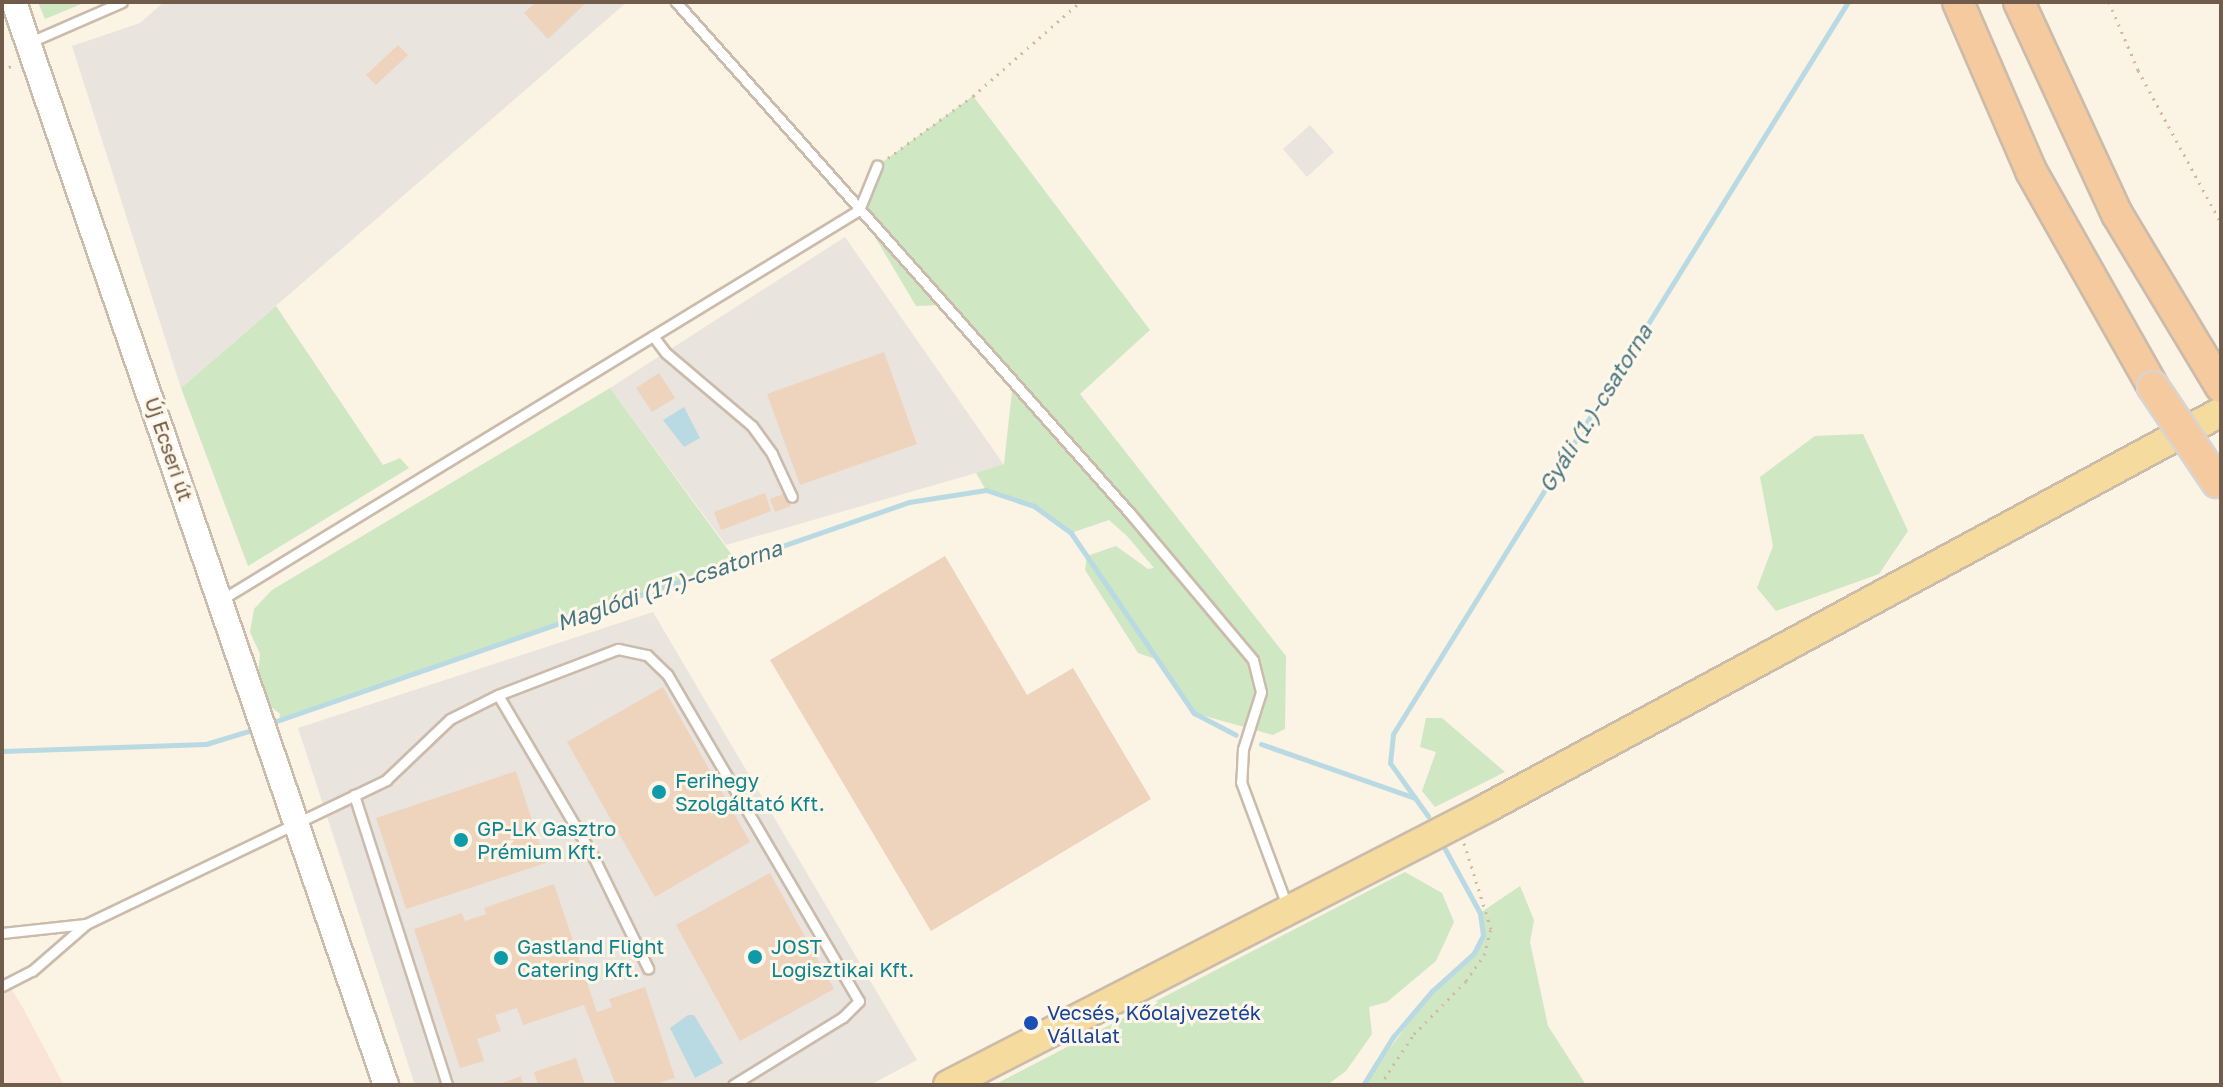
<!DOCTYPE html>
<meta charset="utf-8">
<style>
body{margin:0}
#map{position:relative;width:2223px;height:1087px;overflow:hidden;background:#fbf3e3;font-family:"Golos Text",sans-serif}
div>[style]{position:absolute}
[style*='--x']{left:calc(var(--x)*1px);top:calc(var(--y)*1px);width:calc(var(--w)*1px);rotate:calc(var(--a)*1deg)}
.commercial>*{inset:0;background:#fae4d8}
.industrial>*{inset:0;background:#eae4de}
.green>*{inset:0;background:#cfe7c3}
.water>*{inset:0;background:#b9dae3}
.stream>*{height:5px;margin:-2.5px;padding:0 2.5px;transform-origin:2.5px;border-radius:2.5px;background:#b9dae3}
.building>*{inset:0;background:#eed3bd}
.path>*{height:3px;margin-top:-1.5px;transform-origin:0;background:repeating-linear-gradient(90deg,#d3b7a0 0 2px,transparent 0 8px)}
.roads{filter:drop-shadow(2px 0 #cbbbab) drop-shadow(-2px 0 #cbbbab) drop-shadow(0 2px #cbbbab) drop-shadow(0 -2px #cbbbab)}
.service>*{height:9px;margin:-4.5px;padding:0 4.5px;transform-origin:4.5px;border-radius:4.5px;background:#fff}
.secondary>*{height:24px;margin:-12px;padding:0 12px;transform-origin:12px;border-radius:12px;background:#fff}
.primary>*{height:28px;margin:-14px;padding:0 14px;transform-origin:14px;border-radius:14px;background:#f6db9f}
.trunk>*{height:30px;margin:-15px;padding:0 15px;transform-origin:15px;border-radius:15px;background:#f4ca9e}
.bridges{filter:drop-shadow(2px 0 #dad4d0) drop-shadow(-2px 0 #dad4d0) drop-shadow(0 2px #dad4d0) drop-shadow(0 -2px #dad4d0)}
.trunk-bridge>*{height:30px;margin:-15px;padding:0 15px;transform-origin:15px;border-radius:15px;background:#f4ca9e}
.dots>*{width:22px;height:22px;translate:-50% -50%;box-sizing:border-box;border:4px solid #fef7e9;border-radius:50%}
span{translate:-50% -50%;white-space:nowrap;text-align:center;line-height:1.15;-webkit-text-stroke:6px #fef7e9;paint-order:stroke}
.street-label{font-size:20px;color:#715b4b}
.culture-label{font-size:20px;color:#0d838f}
.left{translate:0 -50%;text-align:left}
.transit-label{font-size:20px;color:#164399}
.water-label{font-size:22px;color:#467583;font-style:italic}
.frame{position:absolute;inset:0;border:4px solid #715b4b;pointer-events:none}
</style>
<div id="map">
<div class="commercial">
<div style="clip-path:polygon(2px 974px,23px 1008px,64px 1085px,2px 1085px)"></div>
</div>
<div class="industrial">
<div style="clip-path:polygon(164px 2px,627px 2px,181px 388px,72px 46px,140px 23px)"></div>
<div style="clip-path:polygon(1310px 125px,1334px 152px,1307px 177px,1283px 149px)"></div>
<div style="clip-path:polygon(845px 237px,1004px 465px,726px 545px,610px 388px)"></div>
<div style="clip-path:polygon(653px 612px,917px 1060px,870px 1085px,415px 1085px,298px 728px)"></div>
</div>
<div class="green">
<div style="clip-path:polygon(38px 2px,86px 2px,45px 19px)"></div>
<div style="clip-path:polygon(973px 96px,1150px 330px,1080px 394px,1286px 656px,1285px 729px,1273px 735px,1194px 713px,1158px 660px,1138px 653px,1085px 570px,1087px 556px,1116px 546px,1148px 569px,1154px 568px,1127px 536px,1109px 520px,1071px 533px,1033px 506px,986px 490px,976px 473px,1004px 464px,1013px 382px,943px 305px,916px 306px,859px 210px,878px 184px,877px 166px)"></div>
<div style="clip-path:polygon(276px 306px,383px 465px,400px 458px,409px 468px,248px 566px,181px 388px)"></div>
<div style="clip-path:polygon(610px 388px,737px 562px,279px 720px,280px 714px,265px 702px,258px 675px,260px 654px,250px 632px,254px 609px,272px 590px)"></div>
<div style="clip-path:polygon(1863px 434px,1908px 531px,1879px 574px,1776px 611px,1757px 588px,1773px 546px,1760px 477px,1815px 436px)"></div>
<div style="clip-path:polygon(1426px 718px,1442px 718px,1505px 772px,1435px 807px,1422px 791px,1436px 752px,1420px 747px)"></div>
<div style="clip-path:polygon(1405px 872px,1442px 893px,1454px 922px,1436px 961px,1387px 1002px,1369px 1007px,1372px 1034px,1346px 1071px,1327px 1085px,994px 1085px)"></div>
<div style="clip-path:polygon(1520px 886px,1534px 920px,1530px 942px,1548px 1026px,1586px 1085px,1363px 1085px,1432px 991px,1474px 953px,1483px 935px,1480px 913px)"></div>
</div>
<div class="water">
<div style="clip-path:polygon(684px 407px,700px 438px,684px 447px,663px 420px)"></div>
<div style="clip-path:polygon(688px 1015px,694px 1015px,723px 1063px,695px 1078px,670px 1028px)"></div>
</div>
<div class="stream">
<div style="--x:268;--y:724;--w:678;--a:-19.1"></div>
<div style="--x:909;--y:502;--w:78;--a:-8.9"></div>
<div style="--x:986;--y:490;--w:51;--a:18.4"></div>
<div style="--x:1034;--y:506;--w:46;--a:36.1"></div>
<div style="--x:1071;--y:533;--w:218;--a:55.7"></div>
<div style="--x:1194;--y:713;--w:47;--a:27.6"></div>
<div style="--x:1261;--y:744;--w:163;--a:19.3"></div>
<div style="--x:2;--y:751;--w:204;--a:-2"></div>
<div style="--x:206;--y:744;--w:51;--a:-17"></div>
<div style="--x:1428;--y:816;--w:65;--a:-125.6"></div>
<div style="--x:1390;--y:763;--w:29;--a:-84"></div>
<div style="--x:1393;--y:734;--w:862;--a:-58.14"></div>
<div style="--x:1363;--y:1085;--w:57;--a:-58"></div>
<div style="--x:1393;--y:1037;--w:60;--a:-49.7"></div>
<div style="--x:1432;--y:991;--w:57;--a:-42.1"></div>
<div style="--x:1474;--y:953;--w:20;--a:-63"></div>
<div style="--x:1483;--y:935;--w:22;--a:-98"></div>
<div style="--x:1480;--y:913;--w:73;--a:-118.7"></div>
</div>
<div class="building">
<div style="clip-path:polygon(536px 2px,587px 2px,548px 39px,524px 13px)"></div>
<div style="clip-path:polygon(398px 45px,408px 55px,376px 85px,366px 75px)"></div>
<div style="clip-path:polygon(884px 352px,917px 444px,800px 485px,767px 394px)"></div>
<div style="clip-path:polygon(659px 373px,675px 398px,652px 412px,636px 388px)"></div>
<div style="clip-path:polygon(765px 493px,771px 511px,721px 530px,714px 512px)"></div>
<div style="clip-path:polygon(786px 493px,791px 506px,775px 512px,770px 499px)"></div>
<div style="clip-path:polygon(945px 556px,1027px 695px,1073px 668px,1151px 799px,931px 931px,770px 660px)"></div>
<div style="clip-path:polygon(663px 687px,750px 842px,655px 897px,567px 742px)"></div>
<div style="clip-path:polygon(516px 771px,546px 863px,406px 909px,376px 818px)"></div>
<div style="clip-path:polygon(770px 873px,834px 989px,740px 1041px,676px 925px)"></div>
<div style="clip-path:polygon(554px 884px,597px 1012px,612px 1007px,609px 999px,645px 987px,675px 1078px,653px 1085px,616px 1085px,584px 1005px,523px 1025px,517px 1008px,495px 1015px,501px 1031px,477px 1039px,484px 1061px,460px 1068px,414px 929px,462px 913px,465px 921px,486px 914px,484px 908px)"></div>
<div style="clip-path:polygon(576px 1058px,585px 1085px,538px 1085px,534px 1072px)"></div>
<div style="clip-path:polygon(521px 1076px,523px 1085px,497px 1085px)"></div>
</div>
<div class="path">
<div style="--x:2109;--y:2;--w:74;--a:66.9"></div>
<div style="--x:2138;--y:70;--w:174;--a:61.5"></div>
<div style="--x:2;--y:71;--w:13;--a:-29"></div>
<div style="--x:888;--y:158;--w:105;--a:-36.1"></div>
<div style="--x:973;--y:96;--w:142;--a:-41.3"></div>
<div style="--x:1380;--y:1085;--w:61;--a:-56.3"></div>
<div style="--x:1414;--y:1034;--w:74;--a:-45.5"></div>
<div style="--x:1466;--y:981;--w:32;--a:-55"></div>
<div style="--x:1484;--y:955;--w:27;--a:-75"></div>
<div style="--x:1491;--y:929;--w:90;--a:-107.4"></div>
</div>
<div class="roads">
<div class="service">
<div style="--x:676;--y:2;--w:682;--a:48.39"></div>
<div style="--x:1129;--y:512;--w:193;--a:50"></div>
<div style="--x:1253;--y:660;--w:33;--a:76"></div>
<div style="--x:1261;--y:692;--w:60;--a:107.5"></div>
<div style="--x:1243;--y:749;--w:33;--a:93"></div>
<div style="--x:1241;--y:782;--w:132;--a:69.6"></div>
<div style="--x:30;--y:42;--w:100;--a:-23.5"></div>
<div style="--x:653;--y:336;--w:21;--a:53"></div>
<div style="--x:666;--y:353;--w:113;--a:40.3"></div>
<div style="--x:752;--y:426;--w:34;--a:54"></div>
<div style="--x:772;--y:454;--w:47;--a:65.1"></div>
<div style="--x:221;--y:600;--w:748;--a:-31.44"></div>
<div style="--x:859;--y:210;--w:48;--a:-67.8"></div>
<div style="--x:498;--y:695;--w:129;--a:-21"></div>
<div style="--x:618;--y:649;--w:30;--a:12"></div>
<div style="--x:647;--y:655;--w:28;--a:44"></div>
<div style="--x:667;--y:674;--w:379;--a:59.6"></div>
<div style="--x:859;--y:1001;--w:23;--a:135"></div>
<div style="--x:843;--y:1017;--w:129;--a:148.3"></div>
<div style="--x:354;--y:795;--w:305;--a:72.2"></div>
<div style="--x:2;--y:933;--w:84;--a:-6.1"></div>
<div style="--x:2;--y:986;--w:34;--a:-27"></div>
<div style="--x:32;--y:971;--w:72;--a:-41"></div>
<div style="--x:86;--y:924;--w:333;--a:-25.6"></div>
<div style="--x:386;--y:780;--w:88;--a:-43.6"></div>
<div style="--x:450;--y:719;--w:54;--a:-26.6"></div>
<div style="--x:498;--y:695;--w:189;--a:59.5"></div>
<div style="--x:594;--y:858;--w:123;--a:63.9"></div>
</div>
<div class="secondary">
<div style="--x:14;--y:2;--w:1145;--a:71.04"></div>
</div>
<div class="primary">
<div style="--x:948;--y:1085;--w:604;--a:-27.2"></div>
<div style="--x:1485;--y:809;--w:836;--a:-28.34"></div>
</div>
<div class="trunk">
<div style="--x:1958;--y:2;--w:184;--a:66.6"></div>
<div style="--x:2031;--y:171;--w:248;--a:60.5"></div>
<div style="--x:2019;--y:2;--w:234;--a:65.2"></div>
<div style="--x:2117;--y:214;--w:202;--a:59"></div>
</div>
</div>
<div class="bridges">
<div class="trunk-bridge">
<div style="--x:2153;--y:387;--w:115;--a:56"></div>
</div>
</div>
<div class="dots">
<div style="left:659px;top:792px;background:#0f9aa8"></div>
<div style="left:461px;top:840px;background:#0f9aa8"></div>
<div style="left:755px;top:957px;background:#0f9aa8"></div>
<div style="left:501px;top:958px;background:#0f9aa8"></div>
<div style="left:1031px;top:1023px;background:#1a4fb4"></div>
</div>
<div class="street-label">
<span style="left:169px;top:449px;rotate:71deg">Új Ecseri út</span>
</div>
<div class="culture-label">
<span class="left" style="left:675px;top:792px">Ferihegy<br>Szolgáltató Kft.</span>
<span class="left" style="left:477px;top:840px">GP-LK Gasztro<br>Prémium Kft.</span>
<span class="left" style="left:517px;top:958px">Gastland Flight<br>Catering Kft.</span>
<span class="left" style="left:771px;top:958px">JOST<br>Logisztikai Kft.</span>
</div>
<div class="transit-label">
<span class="left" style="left:1047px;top:1024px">Vecsés, Kőolajvezeték<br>Vállalat</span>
</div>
<div class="water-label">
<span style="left:1595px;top:408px;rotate:-58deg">Gyáli (1.)-csatorna</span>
<span style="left:669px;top:585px;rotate:-19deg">Maglódi (17.)-csatorna</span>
</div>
<div class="frame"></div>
</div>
